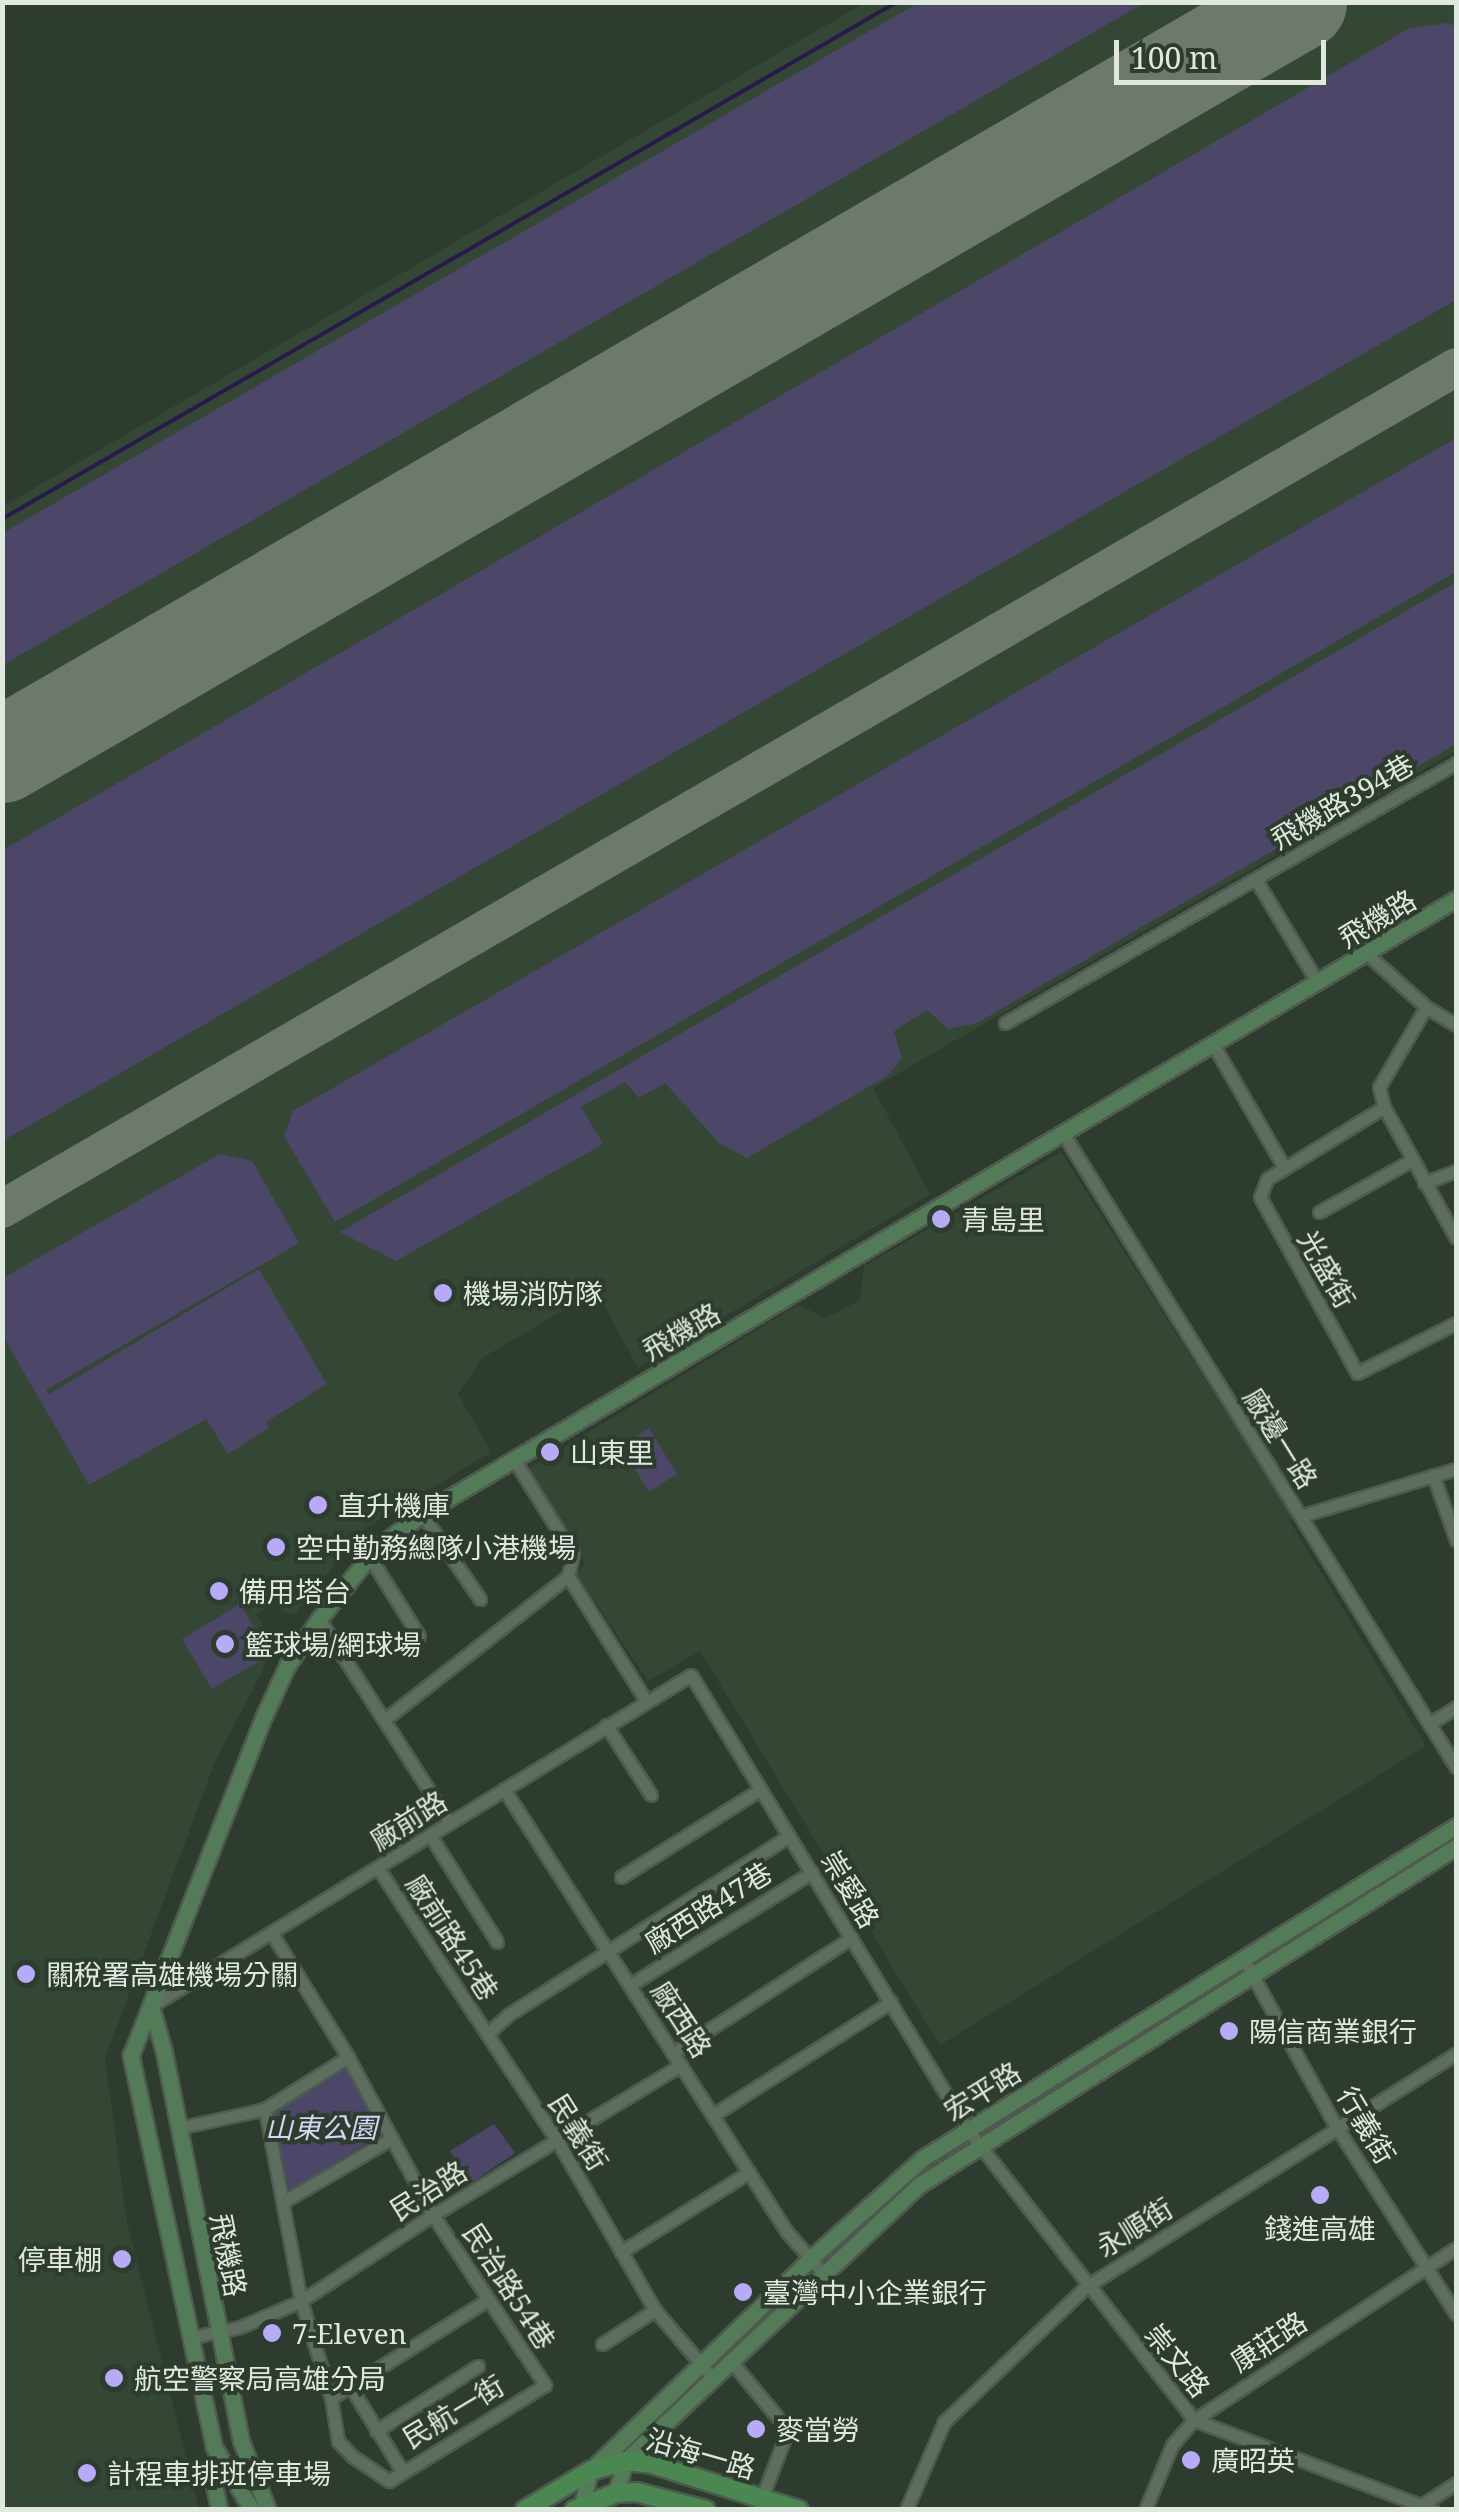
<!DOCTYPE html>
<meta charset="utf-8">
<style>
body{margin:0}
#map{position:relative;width:1459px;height:2512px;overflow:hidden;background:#2d3c2e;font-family:"Noto Serif","Noto Sans TC",serif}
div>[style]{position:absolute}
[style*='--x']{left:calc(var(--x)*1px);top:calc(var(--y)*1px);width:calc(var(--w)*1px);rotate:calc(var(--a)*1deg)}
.built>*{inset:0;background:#344734}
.green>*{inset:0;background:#4c4768}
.stream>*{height:4px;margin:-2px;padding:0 2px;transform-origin:2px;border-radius:2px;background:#271b4c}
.taxiway>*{height:38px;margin:-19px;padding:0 19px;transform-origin:19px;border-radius:19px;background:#6c796c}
.runway>*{height:95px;margin:-47.5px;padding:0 47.5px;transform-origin:47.5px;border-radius:47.5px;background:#6c796c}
.roads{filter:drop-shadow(2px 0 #4e5a4f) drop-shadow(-2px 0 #4e5a4f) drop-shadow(0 2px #4e5a4f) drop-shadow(0 -2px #4e5a4f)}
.street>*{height:11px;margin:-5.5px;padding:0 5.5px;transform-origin:5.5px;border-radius:5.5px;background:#5e6e5e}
.secondary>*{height:15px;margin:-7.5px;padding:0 7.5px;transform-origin:7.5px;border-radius:7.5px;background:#547b57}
.primary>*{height:18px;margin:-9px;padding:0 9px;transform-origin:9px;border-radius:9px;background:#4b8851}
.dots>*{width:28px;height:28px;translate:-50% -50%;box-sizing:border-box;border:5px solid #2d3c2e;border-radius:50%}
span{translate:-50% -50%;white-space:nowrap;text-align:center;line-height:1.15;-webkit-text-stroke:8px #2d3c2e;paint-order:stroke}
.street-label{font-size:28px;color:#e0e9e0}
.poi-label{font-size:28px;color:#e0e9e0}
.left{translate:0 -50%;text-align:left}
.right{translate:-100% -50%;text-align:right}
.park-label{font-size:28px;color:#d8d4f6;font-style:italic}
.frame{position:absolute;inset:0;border:5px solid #e0e9e0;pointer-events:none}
.scale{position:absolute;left:1114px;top:40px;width:212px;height:45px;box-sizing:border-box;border:5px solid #e0e9e0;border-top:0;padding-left:12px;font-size:30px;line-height:35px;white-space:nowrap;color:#e0e9e0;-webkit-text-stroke:8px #2d3c2e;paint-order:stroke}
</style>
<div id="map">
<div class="built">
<div style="clip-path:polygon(864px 3px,1456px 3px,1456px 751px,873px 1088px,930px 1194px,638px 1368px,596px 1291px,482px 1358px,458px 1394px,491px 1452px,364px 1529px,295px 1614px,284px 1612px,277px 1602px,256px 1615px,271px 1639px,271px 1654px,215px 1762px,105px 2058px,127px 2222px,199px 2509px,3px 2509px,2px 507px)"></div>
<div style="clip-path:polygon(1061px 1152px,1294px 1519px,1289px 1520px,1426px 1746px,940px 2045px,700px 1651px,648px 1681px,576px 1573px,585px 1564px,528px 1469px,798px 1305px,826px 1318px,860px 1300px,864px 1266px)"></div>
</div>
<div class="green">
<div style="clip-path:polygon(918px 3px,1144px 3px,3px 665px,3px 533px)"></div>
<div style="clip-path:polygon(1446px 23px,1456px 26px,1456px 300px,3px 1141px,3px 850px,1408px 29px)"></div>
<div style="clip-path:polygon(1456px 438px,1456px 572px,335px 1222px,284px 1136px,293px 1111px)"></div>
<div style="clip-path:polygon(1456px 582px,1456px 744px,977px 1023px,948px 1029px,927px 1010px,894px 1031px,902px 1058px,887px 1076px,747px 1158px,719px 1143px,665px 1083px,639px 1098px,625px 1082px,581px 1107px,603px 1144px,396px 1261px,340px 1232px)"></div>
<div style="clip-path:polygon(220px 1154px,252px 1161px,299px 1243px,46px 1390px,49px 1394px,259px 1269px,327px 1384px,266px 1422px,269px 1428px,228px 1454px,206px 1419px,89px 1485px,3px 1336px,3px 1278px)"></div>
<div style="clip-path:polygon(649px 1428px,677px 1474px,649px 1492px,621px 1446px)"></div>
<div style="clip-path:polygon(240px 1604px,267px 1649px,261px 1660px,212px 1689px,182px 1639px)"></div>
<div style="clip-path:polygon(346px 2068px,386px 2131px,288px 2193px,273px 2112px)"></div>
<div style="clip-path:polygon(494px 2124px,515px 2153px,471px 2183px,450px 2151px)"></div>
</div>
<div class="stream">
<div style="--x:2;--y:519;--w:1034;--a:-30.01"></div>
</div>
<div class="taxiway">
<div style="--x:2;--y:1209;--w:1680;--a:-30.07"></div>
</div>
<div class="runway">
<div style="--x:2;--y:755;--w:1500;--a:-30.14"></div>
</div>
<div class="roads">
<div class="street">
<div style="--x:1256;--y:880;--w:120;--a:59"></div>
<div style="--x:1367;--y:954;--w:79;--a:41.9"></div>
<div style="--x:1426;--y:1007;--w:35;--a:31"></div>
<div style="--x:1426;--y:1007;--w:93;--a:120.4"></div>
<div style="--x:1379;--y:1087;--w:21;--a:76"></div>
<div style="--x:1384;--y:1107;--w:137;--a:148.4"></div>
<div style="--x:1267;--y:1179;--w:19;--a:111"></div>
<div style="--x:1260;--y:1197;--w:201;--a:61.1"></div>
<div style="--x:1357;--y:1373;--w:111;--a:-26.8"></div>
<div style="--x:1005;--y:1023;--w:521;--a:-29.96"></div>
<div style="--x:1214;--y:1046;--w:140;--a:60"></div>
<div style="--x:1384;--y:1107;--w:149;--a:61.2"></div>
<div style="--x:1064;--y:1135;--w:744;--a:58.19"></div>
<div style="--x:1424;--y:1183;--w:34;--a:-21"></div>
<div style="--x:1319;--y:1212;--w:107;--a:-29.2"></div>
<div style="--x:513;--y:1458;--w:113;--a:58"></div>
<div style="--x:573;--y:1554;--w:23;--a:103"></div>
<div style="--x:568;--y:1576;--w:147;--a:58"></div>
<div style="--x:1433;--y:1475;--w:69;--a:70.5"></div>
<div style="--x:422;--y:1514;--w:103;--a:55.7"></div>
<div style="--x:1300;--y:1516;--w:163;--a:-16.8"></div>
<div style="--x:369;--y:1556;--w:94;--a:58"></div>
<div style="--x:319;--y:1619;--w:242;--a:57.3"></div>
<div style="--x:384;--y:1720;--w:234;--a:-38"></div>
<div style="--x:1429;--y:1724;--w:32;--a:-32"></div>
<div style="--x:606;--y:1725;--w:83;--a:57.3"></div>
<div style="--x:504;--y:1789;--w:526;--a:57.43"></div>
<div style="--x:787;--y:2232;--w:53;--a:48.8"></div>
<div style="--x:430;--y:1835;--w:126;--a:57.9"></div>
<div style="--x:378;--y:1868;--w:199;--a:56.7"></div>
<div style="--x:621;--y:1877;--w:165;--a:-32.2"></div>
<div style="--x:1243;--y:1958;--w:194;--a:61.1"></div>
<div style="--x:1337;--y:2128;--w:221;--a:57.4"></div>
<div style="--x:630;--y:1985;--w:214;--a:-31.8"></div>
<div style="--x:151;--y:2006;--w:633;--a:-31.51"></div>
<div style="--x:691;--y:1675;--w:531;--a:58.7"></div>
<div style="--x:967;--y:2129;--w:369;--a:52"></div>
<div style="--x:1194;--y:2420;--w:255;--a:20.6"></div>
<div style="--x:673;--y:2053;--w:213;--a:-32.9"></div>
<div style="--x:265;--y:2109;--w:195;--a:79.4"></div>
<div style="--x:301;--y:2301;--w:102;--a:72.8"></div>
<div style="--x:331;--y:2398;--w:44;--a:80.8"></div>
<div style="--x:338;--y:2441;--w:21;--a:47"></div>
<div style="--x:352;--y:2456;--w:45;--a:34"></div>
<div style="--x:389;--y:2481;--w:183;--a:-31.6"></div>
<div style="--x:545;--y:2385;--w:204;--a:-123.4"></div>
<div style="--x:433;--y:2215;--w:179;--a:-118.3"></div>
<div style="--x:348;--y:2057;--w:145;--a:-121.7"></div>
<div style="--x:713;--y:2115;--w:211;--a:-32.4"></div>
<div style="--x:178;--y:2128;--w:89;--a:-12.3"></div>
<div style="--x:265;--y:2109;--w:98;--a:-32.1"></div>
<div style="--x:283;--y:2202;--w:126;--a:-30.4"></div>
<div style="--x:621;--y:2252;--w:151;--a:-32"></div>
<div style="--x:193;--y:2337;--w:48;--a:-12"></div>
<div style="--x:240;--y:2327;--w:66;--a:-23.1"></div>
<div style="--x:301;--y:2301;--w:158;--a:-33.1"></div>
<div style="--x:433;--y:2215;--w:290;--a:-31.2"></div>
<div style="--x:602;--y:2344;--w:63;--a:-32.7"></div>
<div style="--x:730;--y:2360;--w:91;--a:50.4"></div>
<div style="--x:788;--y:2430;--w:86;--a:111.2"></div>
<div style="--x:712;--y:2377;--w:88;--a:-130.4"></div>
<div style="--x:655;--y:2310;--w:194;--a:-120"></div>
<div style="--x:558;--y:2142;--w:129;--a:-123.3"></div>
<div style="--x:487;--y:2034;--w:28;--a:-42"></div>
<div style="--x:508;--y:2015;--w:333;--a:-32.5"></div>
<div style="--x:350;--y:2386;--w:100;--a:58.5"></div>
<div style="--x:331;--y:2398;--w:186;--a:-32.1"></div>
<div style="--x:376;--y:2431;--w:121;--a:-32.5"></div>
<div style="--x:1420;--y:2506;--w:43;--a:-32.6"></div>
<div style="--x:906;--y:2510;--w:96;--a:-66.6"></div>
<div style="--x:944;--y:2422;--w:197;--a:-43.6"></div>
<div style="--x:1087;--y:2286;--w:436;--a:-32.2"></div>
<div style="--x:1145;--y:2510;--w:70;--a:-67.4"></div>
<div style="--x:1172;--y:2445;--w:33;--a:-49"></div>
<div style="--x:1194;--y:2420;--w:313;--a:-33.3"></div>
</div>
<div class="secondary">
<div style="--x:151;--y:2006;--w:48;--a:74.2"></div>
<div style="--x:164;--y:2052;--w:397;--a:78.8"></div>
<div style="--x:241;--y:2441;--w:74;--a:68.6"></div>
<div style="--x:217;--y:2455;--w:22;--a:103"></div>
<div style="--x:212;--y:2476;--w:35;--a:78"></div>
<div style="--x:616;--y:2493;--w:33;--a:-74"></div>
<div style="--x:625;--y:2461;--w:403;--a:-43.2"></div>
<div style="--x:919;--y:2185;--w:635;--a:-32.19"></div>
<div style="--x:582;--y:2505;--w:35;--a:-77"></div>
<div style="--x:590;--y:2471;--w:306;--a:-43.9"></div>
<div style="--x:810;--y:2259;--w:152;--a:-41.8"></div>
<div style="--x:923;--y:2158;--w:628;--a:-31.92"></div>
<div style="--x:252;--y:2510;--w:74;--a:-121.1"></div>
<div style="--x:214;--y:2447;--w:401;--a:-102"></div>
<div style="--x:131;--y:2055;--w:364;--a:-68.6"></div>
<div style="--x:264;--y:1716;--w:55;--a:-65.3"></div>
<div style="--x:287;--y:1666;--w:57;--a:-55.8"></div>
<div style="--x:319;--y:1619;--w:91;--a:-51.2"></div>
<div style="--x:376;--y:1548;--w:57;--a:-36.5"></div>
<div style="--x:422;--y:1514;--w:1203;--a:-30.74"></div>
</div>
<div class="primary">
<div style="--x:525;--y:2510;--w:76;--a:-31"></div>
<div style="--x:590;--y:2471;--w:36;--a:-16"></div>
<div style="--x:625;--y:2461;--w:27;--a:6"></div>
<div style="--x:652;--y:2464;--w:154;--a:17.4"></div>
<div style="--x:574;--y:2510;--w:45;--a:-22"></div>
<div style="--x:616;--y:2493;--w:20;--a:-3"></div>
<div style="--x:636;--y:2492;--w:72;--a:14.4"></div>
</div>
</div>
<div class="dots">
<div style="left:941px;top:1219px;background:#b7abf8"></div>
<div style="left:443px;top:1293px;background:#b7abf8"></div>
<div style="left:550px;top:1452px;background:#b7abf8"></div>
<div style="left:318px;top:1505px;background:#b7abf8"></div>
<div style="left:276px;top:1547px;background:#b7abf8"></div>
<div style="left:219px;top:1591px;background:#b7abf8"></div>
<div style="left:225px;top:1644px;background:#b7abf8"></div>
<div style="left:26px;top:1974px;background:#b7abf8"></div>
<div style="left:1229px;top:2031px;background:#b7abf8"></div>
<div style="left:1320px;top:2195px;background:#b7abf8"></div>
<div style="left:122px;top:2259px;background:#b7abf8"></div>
<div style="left:743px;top:2292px;background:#b7abf8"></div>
<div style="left:272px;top:2333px;background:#b7abf8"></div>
<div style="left:114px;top:2378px;background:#b7abf8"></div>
<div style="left:756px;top:2429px;background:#b7abf8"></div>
<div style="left:1191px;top:2460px;background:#b7abf8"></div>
<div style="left:87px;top:2473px;background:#b7abf8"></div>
</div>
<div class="street-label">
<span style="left:1342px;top:801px;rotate:-30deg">飛機路394巷</span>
<span style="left:1377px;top:918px;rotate:-31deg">飛機路</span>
<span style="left:1327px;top:1269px;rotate:60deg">光盛街</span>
<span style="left:681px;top:1331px;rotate:-30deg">飛機路</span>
<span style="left:1281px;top:1438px;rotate:58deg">廠邊一路</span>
<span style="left:408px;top:1820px;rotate:-32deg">廠前路</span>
<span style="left:851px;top:1889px;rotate:59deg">崇愛路</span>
<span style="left:708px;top:1907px;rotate:-32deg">廠西路47巷</span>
<span style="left:453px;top:1937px;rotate:57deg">廠前路45巷</span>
<span style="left:682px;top:2019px;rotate:57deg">廠西路</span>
<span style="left:982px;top:2091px;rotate:-32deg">宏平路</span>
<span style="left:1367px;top:2125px;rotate:59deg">行義街</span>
<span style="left:579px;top:2132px;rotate:58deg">民義街</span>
<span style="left:428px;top:2190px;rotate:-32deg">民治路</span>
<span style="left:1134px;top:2227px;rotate:-32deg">永順街</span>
<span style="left:229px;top:2255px;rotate:79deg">飛機路</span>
<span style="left:510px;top:2286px;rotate:57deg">民治路54巷</span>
<span style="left:1268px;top:2341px;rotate:-33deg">康莊路</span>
<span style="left:1178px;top:2360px;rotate:51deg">崇文路</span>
<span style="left:453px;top:2411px;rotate:-31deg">民航一街</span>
<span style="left:701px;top:2453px;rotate:16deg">沿海一路</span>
</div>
<div class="poi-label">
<span class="left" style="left:961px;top:1219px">青島里</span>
<span class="left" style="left:463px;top:1293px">機場消防隊</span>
<span class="left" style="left:570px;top:1452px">山東里</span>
<span class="left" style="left:338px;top:1505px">直升機庫</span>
<span class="left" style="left:296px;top:1547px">空中勤務總隊小港機場</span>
<span class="left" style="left:239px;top:1591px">備用塔台</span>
<span class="left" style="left:245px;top:1644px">籃球場/網球場</span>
<span class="left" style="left:46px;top:1974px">關稅署高雄機場分關</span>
<span class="left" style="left:1249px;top:2031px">陽信商業銀行</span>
<span style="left:1320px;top:2228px">錢進高雄</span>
<span class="right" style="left:102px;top:2259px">停車棚</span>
<span class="left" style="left:763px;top:2292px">臺灣中小企業銀行</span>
<span class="left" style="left:292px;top:2333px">7-Eleven</span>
<span class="left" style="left:134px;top:2378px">航空警察局高雄分局</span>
<span class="left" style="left:776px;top:2429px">麥當勞</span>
<span class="left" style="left:1211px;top:2460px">廣昭英</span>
<span class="left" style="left:107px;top:2473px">計程車排班停車場</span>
</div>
<div class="park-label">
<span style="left:321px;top:2127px">山東公園</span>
</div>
<div class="frame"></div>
<div class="scale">100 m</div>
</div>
